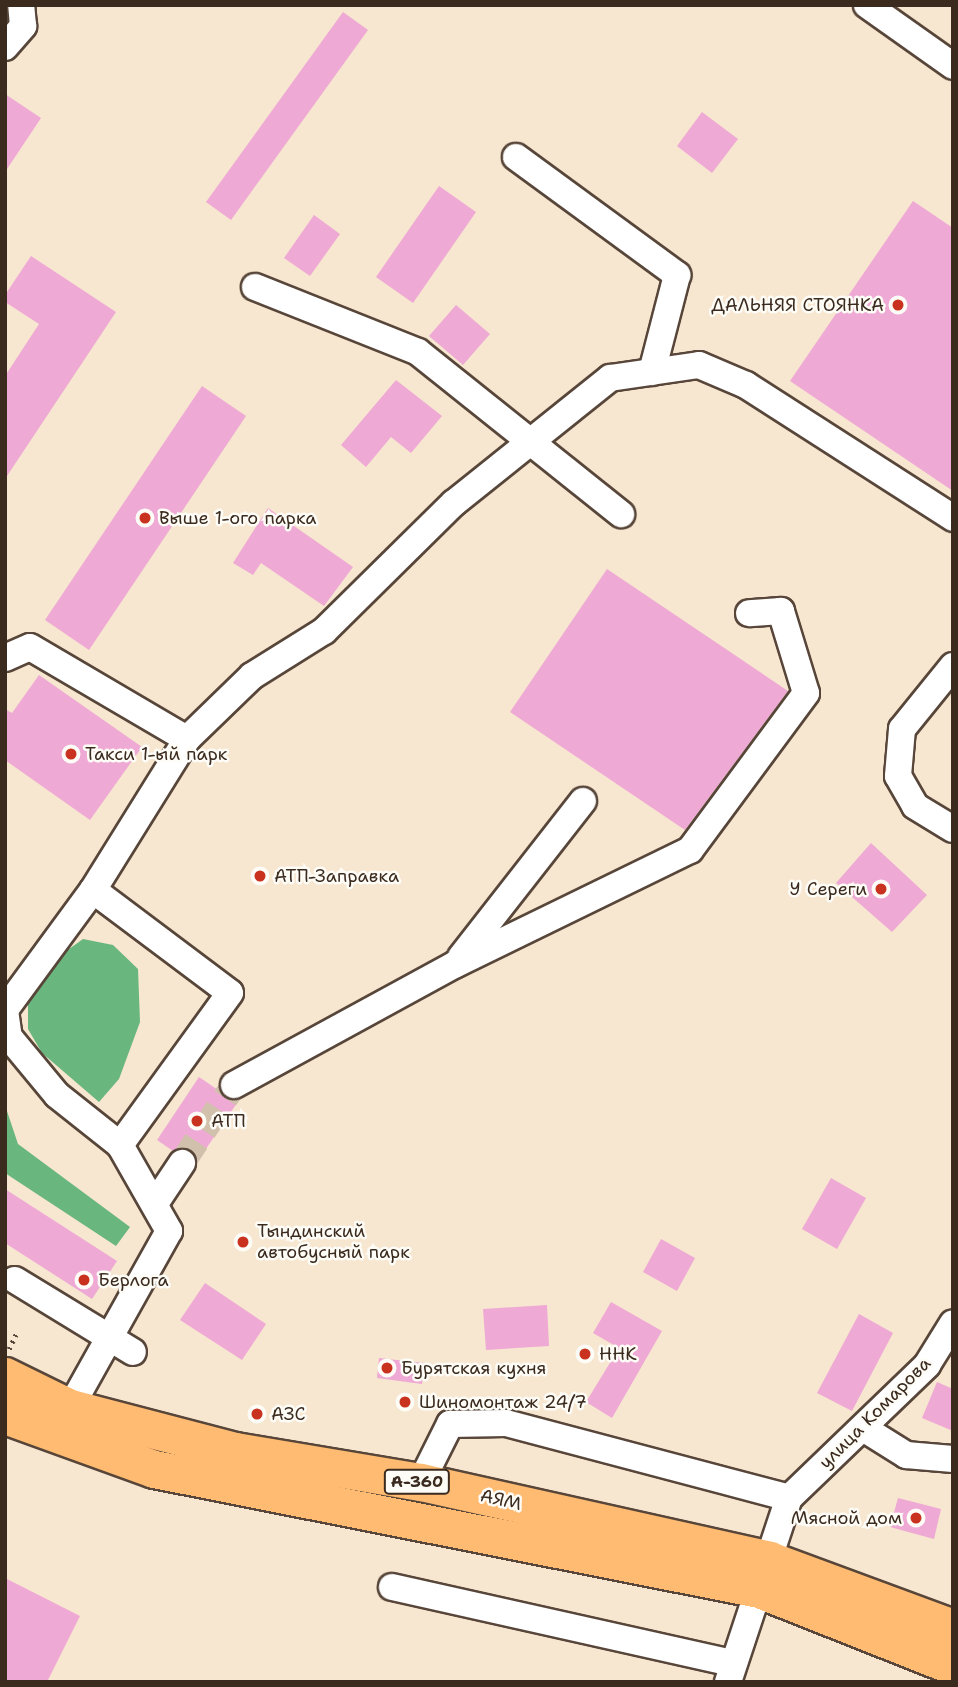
<!DOCTYPE html>
<meta charset="utf-8">
<style>
body{margin:0}
#map{position:relative;width:958px;height:1687px;overflow:hidden;background:#f7e6d0;font-family:"Shantell Sans",sans-serif}
div>[style]{position:absolute}
[style*='--x']{left:calc(var(--x)*1px);top:calc(var(--y)*1px);width:calc(var(--w)*1px);rotate:calc(var(--a)*1deg)}
.forest>*{inset:0;background:#69b67f}
.building>*{inset:0;background:#eea9d4}
.minor-tunnel>*{height:26px;margin-top:-13px;transform-origin:0;background:repeating-linear-gradient(90deg,#d1c0ac 0 26px,transparent 0 39px)}
.path>*{height:4.5px;margin-top:-2.25px;transform-origin:0;background:repeating-linear-gradient(90deg,#574639 0 2px,transparent 0 7px)}
.roads{filter:drop-shadow(2px 0 #574639) drop-shadow(-2px 0 #574639) drop-shadow(0 2px #574639) drop-shadow(0 -2px #574639)}
.minor>*{height:26px;margin:-13px;padding:0 13px;transform-origin:13px;border-radius:13px;background:#fff}
.highway>*{height:37px;margin:-18.5px;padding:0 18.5px;transform-origin:18.5px;border-radius:18.5px;background:#ffbb71}
.dots>*{width:19px;height:19px;translate:-50% -50%;box-sizing:border-box;border:4px solid #fdfcf7;border-radius:50%}
span{translate:-50% -50%;white-space:nowrap;text-align:center;line-height:1.15;-webkit-text-stroke:5px #fdfcf7;paint-order:stroke}
.shield-label span{padding:2px 5px;background:#fdfcf7;border:2px solid;border-radius:5px;-webkit-text-stroke-width:0}
.shield-label{font-size:16px;color:#3b2a1e;font-weight:700}
.poi-label{font-size:18px;color:#3b2a1e}
.right{translate:-100% -50%;text-align:right}
.left{translate:0 -50%;text-align:left}
.street-label{font-size:18px;color:#3b2a1e}
.frame{position:absolute;inset:0;border:7px solid #3b2a1e;pointer-events:none}
</style>
<div id="map">
<div class="forest">
<div style="clip-path:polygon(83px 939px,113px 945px,138px 969px,140px 1022px,119px 1079px,99px 1102px,42px 1053px,28px 1029px,28px 998px,51px 962px)"></div>
<div style="clip-path:polygon(5px 1105px,18px 1144px,130px 1227px,116px 1246px,5px 1173px)"></div>
</div>
<div class="building">
<div style="clip-path:polygon(343px 12px,368px 30px,231px 220px,206px 202px)"></div>
<div style="clip-path:polygon(5px 94px,41px 118px,5px 172px)"></div>
<div style="clip-path:polygon(702px 112px,738px 139px,712px 173px,677px 146px)"></div>
<div style="clip-path:polygon(439px 186px,476px 212px,413px 303px,376px 277px)"></div>
<div style="clip-path:polygon(913px 201px,953px 228px,953px 491px,790px 381px)"></div>
<div style="clip-path:polygon(314px 215px,340px 234px,310px 276px,284px 258px)"></div>
<div style="clip-path:polygon(31px 256px,116px 312px,5px 479px,5px 376px,39px 324px,5px 302px,5px 295px)"></div>
<div style="clip-path:polygon(456px 305px,490px 334px,463px 365px,429px 336px)"></div>
<div style="clip-path:polygon(396px 380px,442px 416px,411px 453px,391px 437px,366px 467px,341px 445px)"></div>
<div style="clip-path:polygon(202px 386px,246px 416px,89px 650px,45px 620px)"></div>
<div style="clip-path:polygon(268px 508px,353px 567px,324px 606px,261px 563px,253px 575px,233px 563px)"></div>
<div style="clip-path:polygon(607px 569px,788px 691px,685px 830px,510px 712px)"></div>
<div style="clip-path:polygon(39px 675px,142px 747px,90px 820px,5px 760px,5px 709px,12px 713px)"></div>
<div style="clip-path:polygon(871px 843px,927px 895px,892px 932px,836px 883px)"></div>
<div style="clip-path:polygon(199px 1077px,237px 1103px,197px 1162px,190px 1150px,173px 1151px,157px 1140px)"></div>
<div style="clip-path:polygon(831px 1178px,866px 1198px,837px 1249px,802px 1229px)"></div>
<div style="clip-path:polygon(5px 1189px,117px 1261px,92px 1299px,5px 1243px)"></div>
<div style="clip-path:polygon(661px 1239px,695px 1258px,677px 1291px,643px 1272px)"></div>
<div style="clip-path:polygon(205px 1283px,266px 1324px,242px 1360px,180px 1320px)"></div>
<div style="clip-path:polygon(611px 1302px,662px 1331px,612px 1418px,586px 1402px,619px 1348px,593px 1333px)"></div>
<div style="clip-path:polygon(547px 1305px,549px 1346px,486px 1350px,483px 1309px)"></div>
<div style="clip-path:polygon(859px 1314px,893px 1333px,852px 1411px,817px 1393px)"></div>
<div style="clip-path:polygon(379px 1358px,424px 1363px,422px 1384px,377px 1378px)"></div>
<div style="clip-path:polygon(937px 1382px,953px 1389px,953px 1431px,922px 1418px)"></div>
<div style="clip-path:polygon(898px 1498px,941px 1509px,934px 1539px,890px 1527px)"></div>
<div style="clip-path:polygon(5px 1578px,80px 1616px,47px 1682px,5px 1682px)"></div>
</div>
<div class="minor-tunnel">
<div style="--x:182;--y:1163;--w:94;--a:-56.3"></div>
</div>
<div class="path">
<div style="--x:9;--y:1349;--w:17;--a:-65"></div>
</div>
<div class="roads">
<div class="minor">
<div style="--x:867;--y:5;--w:105;--a:35.3"></div>
<div style="--x:5;--y:47;--w:28;--a:-49"></div>
<div style="--x:23;--y:26;--w:21;--a:-95"></div>
<div style="--x:516;--y:157;--w:200;--a:36.2"></div>
<div style="--x:677;--y:275;--w:100;--a:104.5"></div>
<div style="--x:255;--y:287;--w:175;--a:21.7"></div>
<div style="--x:418;--y:352;--w:260;--a:38.6"></div>
<div style="--x:5;--y:658;--w:27;--a:-24"></div>
<div style="--x:30;--y:647;--w:182;--a:30.4"></div>
<div style="--x:187;--y:739;--w:178;--a:121.9"></div>
<div style="--x:93;--y:890;--w:171;--a:36.9"></div>
<div style="--x:230;--y:993;--w:188;--a:125.9"></div>
<div style="--x:120;--y:1145;--w:99;--a:60.3"></div>
<div style="--x:169;--y:1231;--w:203;--a:119.2"></div>
<div style="--x:953;--y:666;--w:81;--a:129"></div>
<div style="--x:902;--y:729;--w:47;--a:94.9"></div>
<div style="--x:898;--y:776;--w:34;--a:60"></div>
<div style="--x:915;--y:806;--w:44;--a:31.2"></div>
<div style="--x:187;--y:739;--w:91;--a:-44.1"></div>
<div style="--x:252;--y:676;--w:85;--a:-32"></div>
<div style="--x:324;--y:631;--w:182;--a:-44.6"></div>
<div style="--x:454;--y:503;--w:200;--a:-38.7"></div>
<div style="--x:610;--y:378;--w:90;--a:-8.3"></div>
<div style="--x:699;--y:365;--w:51;--a:23.1"></div>
<div style="--x:746;--y:385;--w:246;--a:32.7"></div>
<div style="--x:93;--y:890;--w:149;--a:126.3"></div>
<div style="--x:5;--y:1010;--w:27;--a:82"></div>
<div style="--x:9;--y:1037;--w:75;--a:50.4"></div>
<div style="--x:57;--y:1095;--w:80;--a:38.4"></div>
<div style="--x:461;--y:957;--w:198;--a:-52"></div>
<div style="--x:234;--y:1085;--w:253;--a:-28.6"></div>
<div style="--x:456;--y:964;--w:260;--a:-26"></div>
<div style="--x:690;--y:850;--w:195;--a:-53.5"></div>
<div style="--x:806;--y:693;--w:86;--a:-107"></div>
<div style="--x:781;--y:611;--w:32;--a:176"></div>
<div style="--x:156;--y:1202;--w:47;--a:-56.3"></div>
<div style="--x:15;--y:1280;--w:138;--a:31.4"></div>
<div style="--x:863;--y:1428;--w:51;--a:32.1"></div>
<div style="--x:906;--y:1455;--w:47;--a:4.9"></div>
<div style="--x:421;--y:1482;--w:65;--a:-63.4"></div>
<div style="--x:450;--y:1424;--w:56;--a:-1"></div>
<div style="--x:506;--y:1423;--w:293;--a:14.8"></div>
<div style="--x:392;--y:1587;--w:349;--a:12.6"></div>
<div style="--x:728;--y:1682;--w:194;--a:-71.7"></div>
<div style="--x:789;--y:1498;--w:192;--a:-43.9"></div>
<div style="--x:927;--y:1365;--w:49;--a:-58.2"></div>
</div>
<div class="highway">
<div style="--x:5;--y:1376;--w:72;--a:26.2"></div>
<div style="--x:70;--y:1408;--w:171;--a:14.6"></div>
<div style="--x:235;--y:1451;--w:189;--a:9.5"></div>
<div style="--x:421;--y:1482;--w:357;--a:12.6"></div>
<div style="--x:769;--y:1560;--w:196;--a:20.3"></div>
<div style="--x:5;--y:1415;--w:158;--a:19.9"></div>
<div style="--x:154;--y:1469;--w:617;--a:11.22"></div>
<div style="--x:759;--y:1589;--w:209;--a:21.6"></div>
</div>
</div>
<div class="dots">
<div style="left:898px;top:305px;background:#c8321e"></div>
<div style="left:145px;top:518px;background:#c8321e"></div>
<div style="left:71px;top:754px;background:#c8321e"></div>
<div style="left:260px;top:876px;background:#c8321e"></div>
<div style="left:881px;top:889px;background:#c8321e"></div>
<div style="left:197px;top:1121px;background:#c8321e"></div>
<div style="left:243px;top:1242px;background:#c8321e"></div>
<div style="left:84px;top:1280px;background:#c8321e"></div>
<div style="left:585px;top:1354px;background:#c8321e"></div>
<div style="left:387px;top:1368px;background:#c8321e"></div>
<div style="left:405px;top:1402px;background:#c8321e"></div>
<div style="left:257px;top:1414px;background:#c8321e"></div>
<div style="left:916px;top:1518px;background:#c8321e"></div>
</div>
<div class="shield-label">
<span style="left:417px;top:1482px">А-360</span>
</div>
<div class="poi-label">
<span class="right" style="left:884px;top:305px">ДАЛЬНЯЯ СТОЯНКА</span>
<span class="left" style="left:159px;top:518px">Выше 1-ого парка</span>
<span class="left" style="left:85px;top:754px">Такси 1-ый парк</span>
<span class="left" style="left:274px;top:876px">АТП-Заправка</span>
<span class="right" style="left:867px;top:889px">У Сереги</span>
<span class="left" style="left:211px;top:1121px">АТП</span>
<span class="left" style="left:257px;top:1242px">Тындинский<br>автобусный парк</span>
<span class="left" style="left:98px;top:1280px">Берлога</span>
<span class="left" style="left:599px;top:1354px">ННК</span>
<span class="left" style="left:401px;top:1368px">Бурятская кухня</span>
<span class="left" style="left:419px;top:1402px">Шиномонтаж 24/7</span>
<span class="left" style="left:271px;top:1414px">АЗС</span>
<span class="right" style="left:902px;top:1518px">Мясной дом</span>
</div>
<div class="street-label">
<span style="left:875px;top:1413px;rotate:-45deg">улица Комарова</span>
<span style="left:501px;top:1500px;rotate:13deg">АЯМ</span>
</div>
<div class="frame"></div>
</div>
